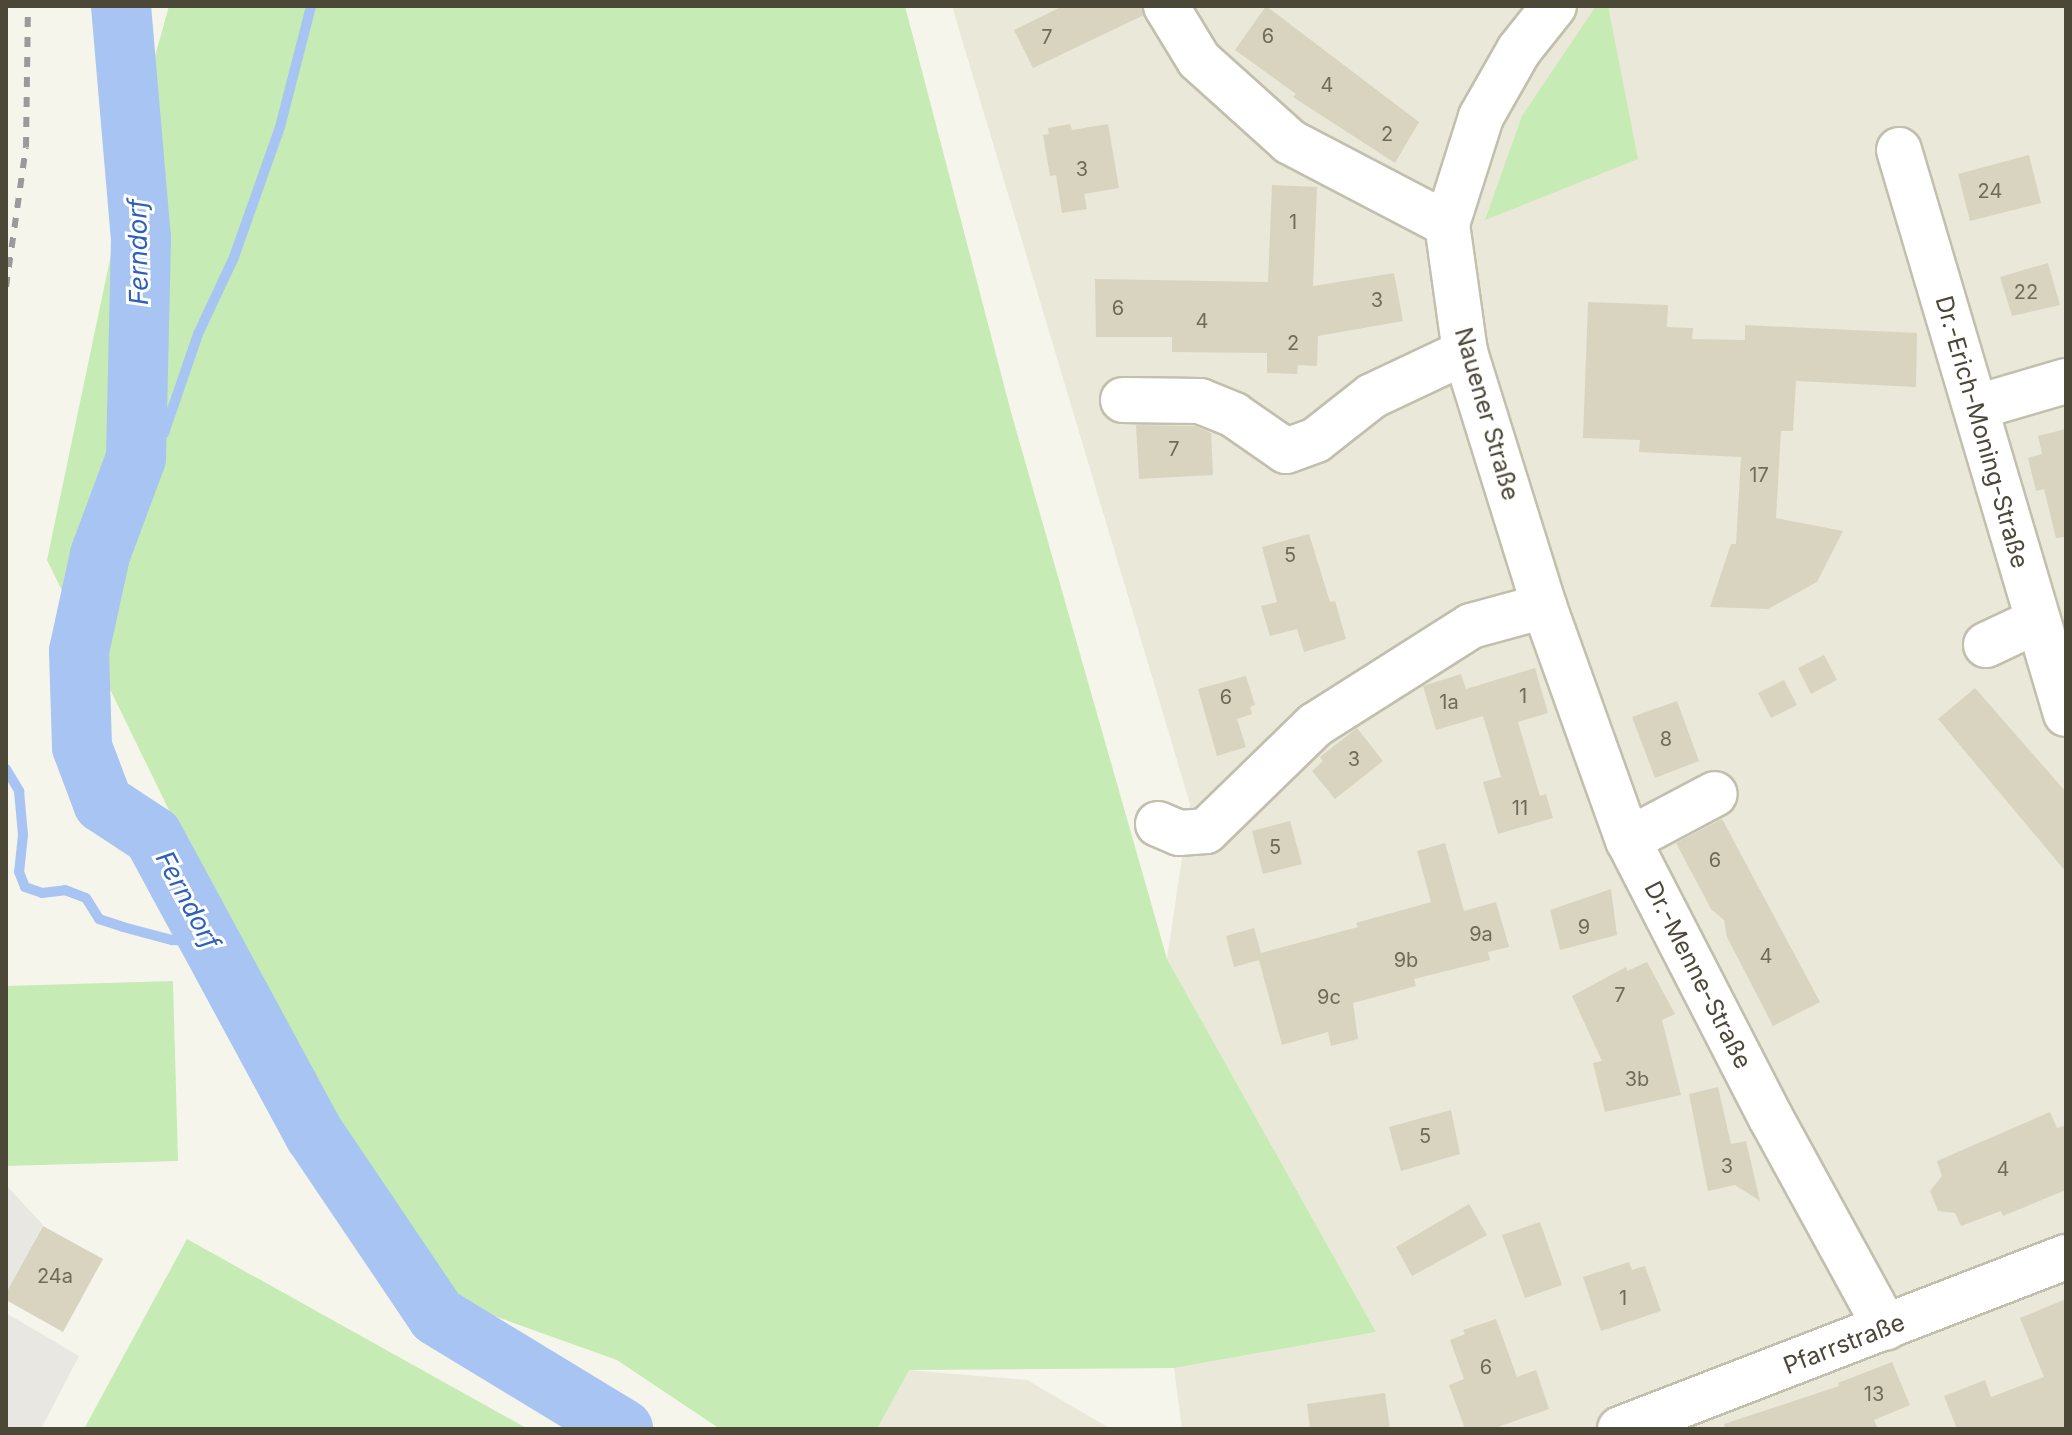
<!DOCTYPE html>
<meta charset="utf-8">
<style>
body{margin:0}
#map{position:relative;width:2072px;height:1435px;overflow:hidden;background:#f6f5eb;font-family:Inter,sans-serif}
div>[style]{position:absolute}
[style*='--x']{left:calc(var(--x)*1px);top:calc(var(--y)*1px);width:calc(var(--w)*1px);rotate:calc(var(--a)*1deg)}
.residential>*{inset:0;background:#eae8d9}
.green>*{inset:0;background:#c6ebb4}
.parking>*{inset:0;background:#e8e7e2}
.stream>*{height:10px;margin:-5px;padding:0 5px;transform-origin:5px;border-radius:5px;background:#a7c4f3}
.river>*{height:60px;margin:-30px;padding:0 30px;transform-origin:30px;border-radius:30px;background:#a7c4f3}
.building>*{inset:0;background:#d8d4c0}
.roads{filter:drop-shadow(2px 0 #c2bfad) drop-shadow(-2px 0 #c2bfad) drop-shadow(0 2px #c2bfad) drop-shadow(0 -2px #c2bfad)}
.minor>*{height:44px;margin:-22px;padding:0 22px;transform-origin:22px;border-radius:22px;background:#fff}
.rail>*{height:6px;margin-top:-3px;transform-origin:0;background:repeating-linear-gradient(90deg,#9a9a9a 0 10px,transparent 0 20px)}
span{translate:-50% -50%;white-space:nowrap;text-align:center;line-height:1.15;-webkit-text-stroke:6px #fff;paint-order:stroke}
.number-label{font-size:20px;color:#6e6b5a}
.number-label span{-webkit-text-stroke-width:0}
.street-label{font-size:24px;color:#4b4838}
.water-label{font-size:26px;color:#2d60bb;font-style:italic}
.frame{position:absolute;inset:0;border:8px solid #4b4838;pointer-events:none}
</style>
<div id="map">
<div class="residential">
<div style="clip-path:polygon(952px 6px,2066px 6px,2066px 1429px,1182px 1429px,1174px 1368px,1376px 1332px,1167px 959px,1190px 804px)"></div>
<div style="clip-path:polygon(908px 1370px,1027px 1380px,1111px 1429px,877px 1429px)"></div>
</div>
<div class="green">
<div style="clip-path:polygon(169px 6px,905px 6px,1011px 412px,1167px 959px,1376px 1332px,1174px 1368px,909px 1370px,877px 1429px,720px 1429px,617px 1360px,447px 1299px,323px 1126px,47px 560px,145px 92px)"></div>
<div style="clip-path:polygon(1596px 6px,1608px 6px,1638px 159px,1485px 220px,1522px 116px)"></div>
<div style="clip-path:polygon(173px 981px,178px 1161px,6px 1166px,6px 986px)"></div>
<div style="clip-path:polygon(187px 1239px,528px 1429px,84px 1429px)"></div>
</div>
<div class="parking">
<div style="clip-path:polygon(6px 1185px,43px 1225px,6px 1293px)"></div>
<div style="clip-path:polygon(6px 1313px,79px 1356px,41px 1429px,6px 1429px)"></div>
</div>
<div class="stream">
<div style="--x:136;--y:458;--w:38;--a:-42"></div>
<div style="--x:164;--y:433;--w:105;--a:-71"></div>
<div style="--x:198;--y:334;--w:85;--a:-64.9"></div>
<div style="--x:234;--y:257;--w:138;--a:-70.5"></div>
<div style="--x:280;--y:127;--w:125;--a:-75.6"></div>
<div style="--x:6;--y:769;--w:26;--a:59"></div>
<div style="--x:19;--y:791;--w:44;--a:84.8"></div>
<div style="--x:23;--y:835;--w:37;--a:96"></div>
<div style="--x:19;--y:872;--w:16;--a:68"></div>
<div style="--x:25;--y:887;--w:18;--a:19"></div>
<div style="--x:42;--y:893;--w:23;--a:-7"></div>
<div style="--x:65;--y:890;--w:22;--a:21"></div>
<div style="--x:86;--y:898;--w:25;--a:58"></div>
<div style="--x:99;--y:919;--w:25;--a:18"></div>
<div style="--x:123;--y:927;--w:51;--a:14.9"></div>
<div style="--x:172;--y:940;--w:41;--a:2.8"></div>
</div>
<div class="river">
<div style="--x:121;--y:6;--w:233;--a:85.1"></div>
<div style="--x:141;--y:238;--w:220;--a:91.3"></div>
<div style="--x:136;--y:458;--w:103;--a:110.4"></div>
<div style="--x:100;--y:555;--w:98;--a:102.3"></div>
<div style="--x:79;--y:651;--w:96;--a:88.2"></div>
<div style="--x:82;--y:747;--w:60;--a:69.4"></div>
<div style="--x:103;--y:803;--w:60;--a:33.4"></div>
<div style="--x:153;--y:836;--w:340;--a:61.6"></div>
<div style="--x:315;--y:1135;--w:218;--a:56"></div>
<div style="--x:437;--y:1316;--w:218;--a:31.3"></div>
</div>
<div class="building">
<div style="clip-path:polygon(1063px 6px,1141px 6px,1144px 15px,1033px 68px,1014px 30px)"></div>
<div style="clip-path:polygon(1266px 6px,1419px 122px,1395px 163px,1293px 97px,1296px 94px,1235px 50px)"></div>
<div style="clip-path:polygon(1070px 124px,1072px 130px,1108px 124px,1119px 188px,1084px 194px,1087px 209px,1062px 213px,1056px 175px,1050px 176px,1043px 135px,1049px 134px,1048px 128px)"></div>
<div style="clip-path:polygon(2029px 155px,2041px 203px,1970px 221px,1958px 174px)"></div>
<div style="clip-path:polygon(1272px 185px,1317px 187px,1313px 286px,1394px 273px,1403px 321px,1318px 336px,1317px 366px,1298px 365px,1297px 374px,1267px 373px,1267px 353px,1172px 352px,1172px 337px,1096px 337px,1095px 279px,1268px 282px)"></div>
<div style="clip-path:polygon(2048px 263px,2060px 305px,2012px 316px,2000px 277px)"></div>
<div style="clip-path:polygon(1588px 302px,1668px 305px,1667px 327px,1693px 328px,1692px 339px,1745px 340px,1745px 325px,1917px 333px,1916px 387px,1796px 381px,1793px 431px,1781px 431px,1776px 518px,1843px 531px,1817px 582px,1768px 609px,1710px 607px,1731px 544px,1736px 544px,1741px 457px,1639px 452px,1640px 440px,1583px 438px)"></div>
<div style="clip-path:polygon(1136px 425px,1195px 426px,1211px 433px,1213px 475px,1139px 479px)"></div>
<div style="clip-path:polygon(2066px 429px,2066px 537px,2056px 538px,2044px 489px,2036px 491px,2028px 458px,2042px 454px,2038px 436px)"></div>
<div style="clip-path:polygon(1309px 534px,1330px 602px,1335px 601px,1346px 639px,1304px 652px,1297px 629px,1270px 636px,1261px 606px,1277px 602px,1262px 547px)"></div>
<div style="clip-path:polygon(1824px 655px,1837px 680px,1811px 694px,1798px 668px)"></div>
<div style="clip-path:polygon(1535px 668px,1548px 713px,1518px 722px,1540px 796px,1546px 794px,1553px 818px,1498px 834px,1483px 782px,1501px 777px,1483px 716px,1436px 730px,1423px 686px,1461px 674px,1466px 689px)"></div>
<div style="clip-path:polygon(1246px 676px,1255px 705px,1250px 707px,1252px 714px,1237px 719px,1246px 747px,1217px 756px,1198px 689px)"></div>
<div style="clip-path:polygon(1784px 680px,1797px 705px,1771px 718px,1758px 693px)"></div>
<div style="clip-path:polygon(1975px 688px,2066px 792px,2066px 872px,1938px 719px)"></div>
<div style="clip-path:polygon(1677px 701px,1699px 761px,1655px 778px,1632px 717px)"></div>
<div style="clip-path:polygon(1357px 728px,1383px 761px,1335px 799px,1312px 771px,1323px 761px,1320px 757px)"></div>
<div style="clip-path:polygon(1722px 819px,1820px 1002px,1773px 1026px,1727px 937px,1724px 920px,1711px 909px,1676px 843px)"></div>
<div style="clip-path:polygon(1290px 821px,1302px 864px,1263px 874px,1252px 831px)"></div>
<div style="clip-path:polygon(1445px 843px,1464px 911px,1496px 902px,1509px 947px,1488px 952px,1490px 960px,1414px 979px,1416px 986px,1353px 1003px,1358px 1039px,1331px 1046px,1328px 1032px,1282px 1045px,1259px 960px,1234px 967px,1226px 936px,1254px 928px,1261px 953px,1358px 927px,1356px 923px,1431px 902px,1417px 851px)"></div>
<div style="clip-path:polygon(1611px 889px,1617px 935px,1560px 950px,1550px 910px)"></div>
<div style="clip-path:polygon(1647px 962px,1675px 1014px,1662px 1020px,1681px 1095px,1605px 1112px,1593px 1063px,1602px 1061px,1572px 996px,1626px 967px,1627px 971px)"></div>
<div style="clip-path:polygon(1718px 1087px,1731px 1144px,1746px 1141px,1760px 1201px,1735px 1185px,1708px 1191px,1689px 1094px)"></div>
<div style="clip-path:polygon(1451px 1110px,1460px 1154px,1401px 1171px,1389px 1127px)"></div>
<div style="clip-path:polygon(2050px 1112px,2057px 1128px,2066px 1125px,2066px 1190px,2003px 1216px,2001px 1211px,1961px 1226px,1955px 1213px,1938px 1211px,1930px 1191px,1942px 1176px,1937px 1161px)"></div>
<div style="clip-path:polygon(1469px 1204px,1487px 1235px,1412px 1276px,1396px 1247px)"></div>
<div style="clip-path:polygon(1540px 1222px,1562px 1285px,1525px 1298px,1502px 1235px)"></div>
<div style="clip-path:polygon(43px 1226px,103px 1259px,63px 1332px,6px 1300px,6px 1293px)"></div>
<div style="clip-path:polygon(1629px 1262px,1632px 1270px,1645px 1266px,1661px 1311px,1601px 1331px,1583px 1277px)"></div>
<div style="clip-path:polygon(2066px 1299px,2066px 1429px,1957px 1429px,1944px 1396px,1985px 1380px,1991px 1397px,2044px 1377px,2020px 1318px)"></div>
<div style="clip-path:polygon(1496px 1319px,1517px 1377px,1536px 1370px,1549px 1409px,1492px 1429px,1465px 1429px,1449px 1385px,1464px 1379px,1450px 1340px,1465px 1334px,1463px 1330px)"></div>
<div style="clip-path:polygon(1892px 1362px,1910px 1405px,1874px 1420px,1878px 1429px,1725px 1429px,1724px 1424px,1839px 1386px,1838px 1383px)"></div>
<div style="clip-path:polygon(1385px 1393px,1390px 1429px,1310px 1429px,1307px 1404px)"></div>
</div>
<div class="roads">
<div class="minor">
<div style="--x:1166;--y:6;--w:63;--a:58.6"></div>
<div style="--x:1199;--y:60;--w:122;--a:42"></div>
<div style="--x:1290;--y:142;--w:177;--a:27.6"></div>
<div style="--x:1554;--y:6;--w:56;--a:128.5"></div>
<div style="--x:1519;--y:50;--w:77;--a:119.6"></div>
<div style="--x:1481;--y:117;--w:112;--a:107.6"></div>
<div style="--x:1447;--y:224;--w:129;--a:82"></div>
<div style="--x:1465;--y:352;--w:266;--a:72.7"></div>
<div style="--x:1544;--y:606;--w:249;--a:70.3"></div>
<div style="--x:1628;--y:840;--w:313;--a:62.8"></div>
<div style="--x:1771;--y:1118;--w:239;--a:61.3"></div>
<div style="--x:1899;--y:150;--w:588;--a:73.51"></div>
<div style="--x:1123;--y:400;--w:77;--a:0.7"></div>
<div style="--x:1200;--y:401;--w:37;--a:22"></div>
<div style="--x:1234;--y:415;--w:63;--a:34.7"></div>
<div style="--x:1286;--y:451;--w:32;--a:-20"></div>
<div style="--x:1316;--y:440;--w:71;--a:-38.2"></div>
<div style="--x:1372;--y:396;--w:103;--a:-25.3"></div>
<div style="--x:1977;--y:407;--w:93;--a:-16.3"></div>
<div style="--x:1986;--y:645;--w:56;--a:-25.2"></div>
<div style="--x:1158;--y:824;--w:23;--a:23"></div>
<div style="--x:1179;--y:833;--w:27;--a:-4"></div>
<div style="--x:1206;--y:831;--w:152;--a:-44.2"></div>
<div style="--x:1315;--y:725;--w:185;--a:-32.4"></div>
<div style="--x:1471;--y:626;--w:76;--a:-15.3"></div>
<div style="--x:1628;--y:840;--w:98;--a:-27.9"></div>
<div style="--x:1620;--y:1429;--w:478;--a:-21.1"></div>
</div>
</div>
<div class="rail">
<div style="--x:6;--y:287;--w:141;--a:-81.9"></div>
<div style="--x:26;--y:147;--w:141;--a:-89.2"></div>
</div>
<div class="number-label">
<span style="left:1268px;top:36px">6</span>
<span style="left:1047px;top:37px">7</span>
<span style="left:1327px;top:85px">4</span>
<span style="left:1387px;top:134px">2</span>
<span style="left:1082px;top:169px">3</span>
<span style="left:1990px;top:191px">24</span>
<span style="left:1293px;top:222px">1</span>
<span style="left:2026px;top:292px">22</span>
<span style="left:1377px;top:300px">3</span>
<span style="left:1118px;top:308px">6</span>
<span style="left:1202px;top:321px">4</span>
<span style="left:1293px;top:343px">2</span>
<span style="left:1174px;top:449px">7</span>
<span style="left:1759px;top:475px">17</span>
<span style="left:1290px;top:555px">5</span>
<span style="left:1523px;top:696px">1</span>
<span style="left:1226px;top:697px">6</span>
<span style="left:1449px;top:702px">1a</span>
<span style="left:1666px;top:739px">8</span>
<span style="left:1354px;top:759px">3</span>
<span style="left:1520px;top:808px">11</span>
<span style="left:1275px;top:847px">5</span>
<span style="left:1715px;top:860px">6</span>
<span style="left:1584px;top:927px">9</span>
<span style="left:1481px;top:934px">9a</span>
<span style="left:1766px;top:956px">4</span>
<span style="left:1406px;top:960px">9b</span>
<span style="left:1620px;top:995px">7</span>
<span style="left:1329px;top:997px">9c</span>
<span style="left:1637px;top:1079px">3b</span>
<span style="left:1425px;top:1136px">5</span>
<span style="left:1727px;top:1166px">3</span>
<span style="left:2003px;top:1169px">4</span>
<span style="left:55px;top:1276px">24a</span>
<span style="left:1623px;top:1298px">1</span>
<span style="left:1486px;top:1367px">6</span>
<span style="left:1874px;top:1394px">13</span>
</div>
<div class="street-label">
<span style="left:1487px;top:414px;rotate:74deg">Nauener Straße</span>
<span style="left:1982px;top:432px;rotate:74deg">Dr.-Erich-Moning-Straße</span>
<span style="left:1698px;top:975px;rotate:63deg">Dr.-Menne-Straße</span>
<span style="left:1844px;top:1344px;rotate:-21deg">Pfarrstraße</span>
</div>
<div class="water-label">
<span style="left:138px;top:252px;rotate:-91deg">Ferndorf</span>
<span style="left:188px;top:900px;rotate:62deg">Ferndorf</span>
</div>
<div class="frame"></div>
</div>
